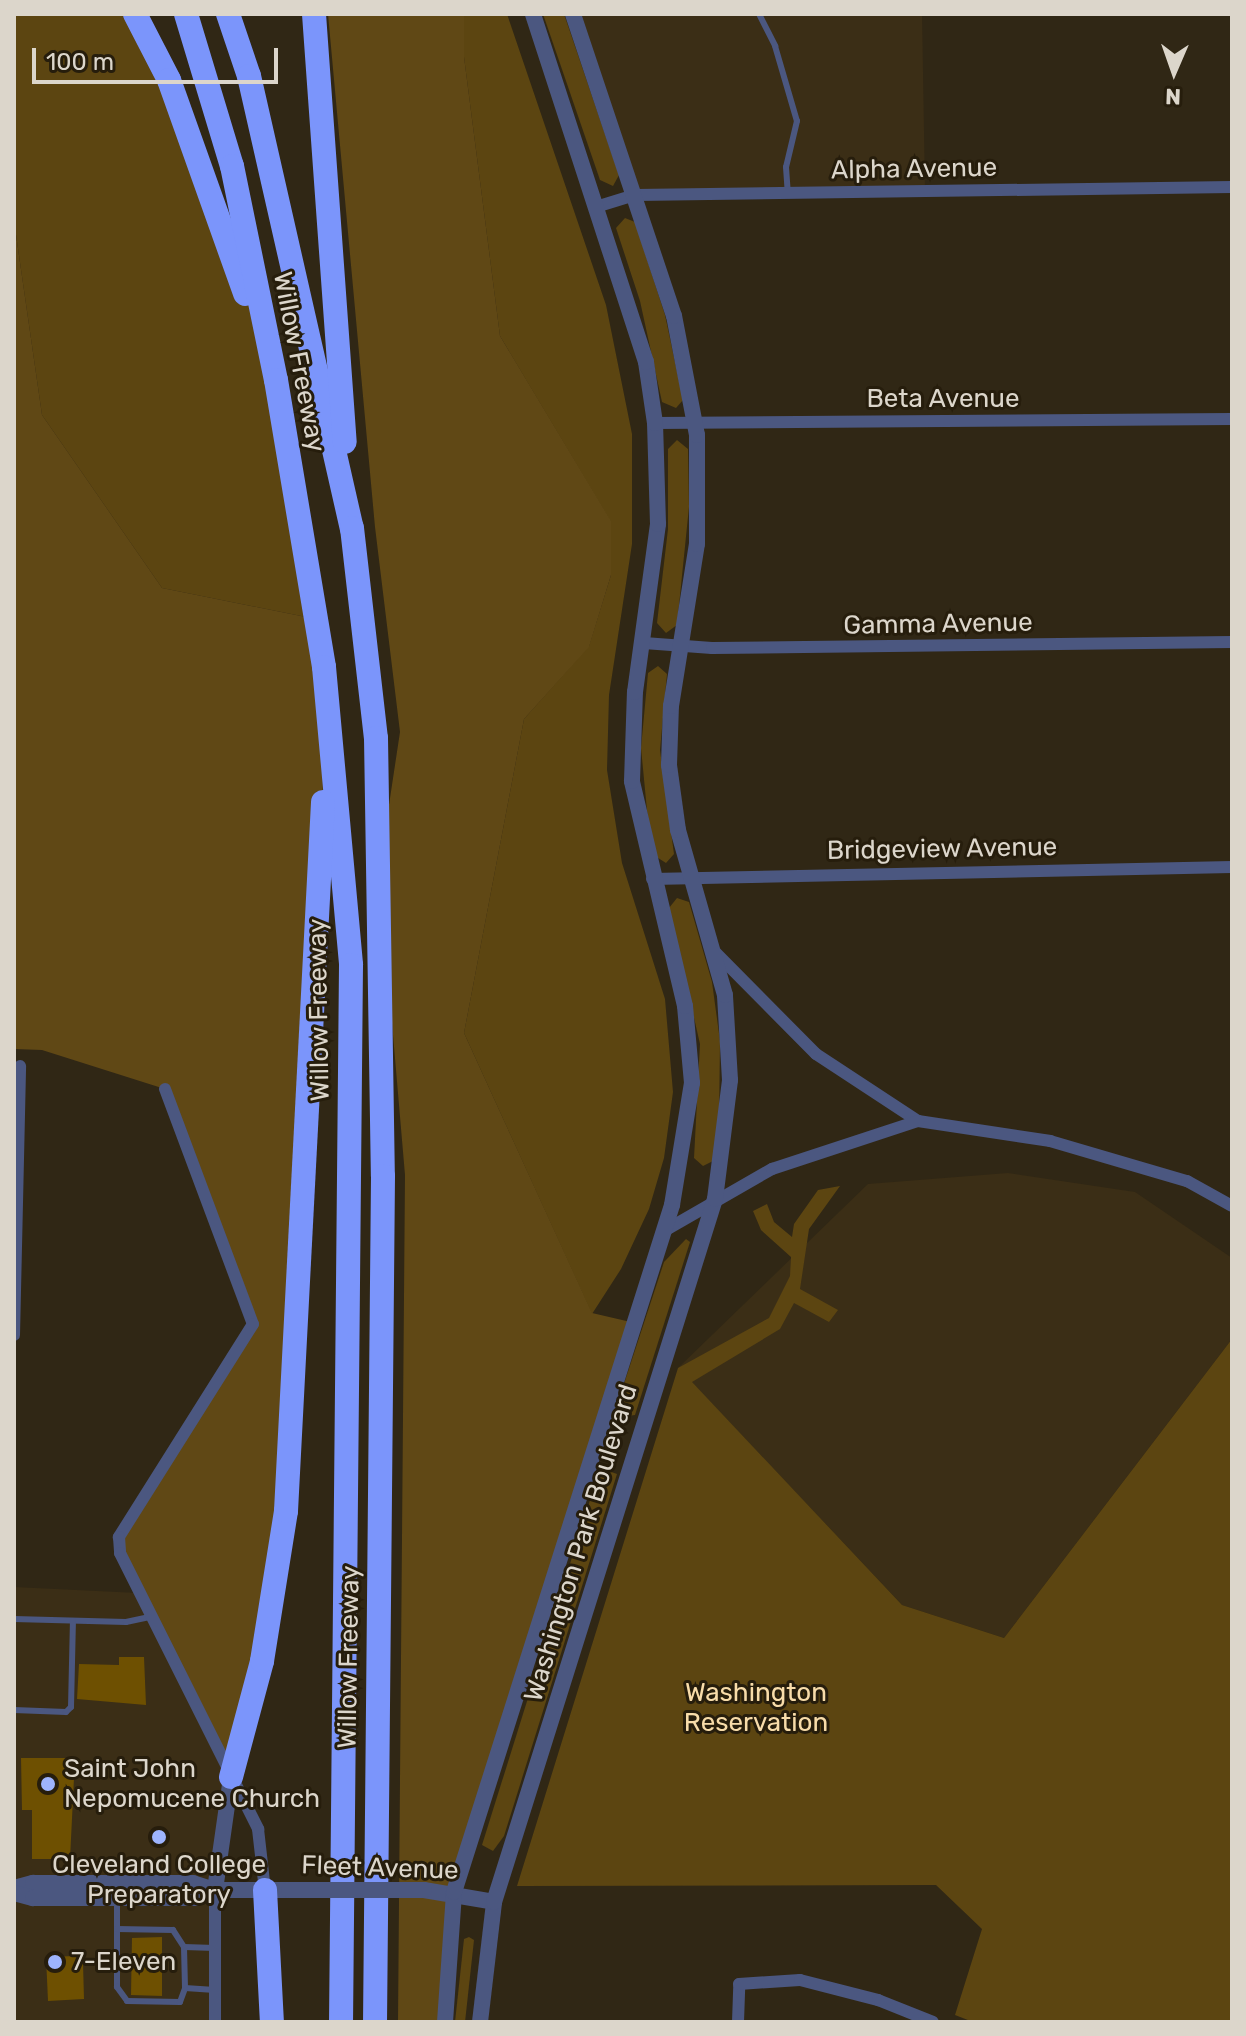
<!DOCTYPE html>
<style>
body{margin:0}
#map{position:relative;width:1246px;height:2036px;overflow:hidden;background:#302715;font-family:Rubik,sans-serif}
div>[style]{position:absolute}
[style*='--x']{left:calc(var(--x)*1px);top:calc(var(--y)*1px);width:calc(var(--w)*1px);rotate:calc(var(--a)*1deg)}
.built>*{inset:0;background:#3b2e16}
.green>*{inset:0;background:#5c4511}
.forest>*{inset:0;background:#604815}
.building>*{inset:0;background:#6e5001}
.service>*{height:6px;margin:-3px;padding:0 3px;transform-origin:3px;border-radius:3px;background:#4b5780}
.minor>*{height:12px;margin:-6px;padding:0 6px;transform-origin:6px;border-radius:6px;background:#4b5780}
.tertiary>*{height:16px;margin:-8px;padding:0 8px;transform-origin:8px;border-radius:8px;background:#4b5780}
.motorway>*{height:24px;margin:-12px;padding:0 12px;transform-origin:12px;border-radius:12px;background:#7b95fb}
.tertiary-bridge>*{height:16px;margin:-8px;padding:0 8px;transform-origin:8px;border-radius:8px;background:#4b5780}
.dots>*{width:22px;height:22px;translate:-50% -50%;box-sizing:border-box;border:4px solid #261d0c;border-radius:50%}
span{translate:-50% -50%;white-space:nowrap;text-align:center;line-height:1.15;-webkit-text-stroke:6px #261d0c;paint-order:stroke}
.street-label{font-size:26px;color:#dcd6cb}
.park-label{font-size:26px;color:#f8dca9}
.poi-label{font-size:26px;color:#dcd6cb}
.left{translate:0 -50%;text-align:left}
.frame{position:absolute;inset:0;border:16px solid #dcd6cb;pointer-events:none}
.north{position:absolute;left:1134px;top:32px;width:80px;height:80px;-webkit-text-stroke:6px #261d0c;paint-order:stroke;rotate:182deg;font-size:22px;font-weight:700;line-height:32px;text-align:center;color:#dcd6cb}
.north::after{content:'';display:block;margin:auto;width:28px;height:36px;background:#dcd6cb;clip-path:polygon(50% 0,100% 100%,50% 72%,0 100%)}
.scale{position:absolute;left:32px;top:48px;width:246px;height:36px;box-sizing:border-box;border:4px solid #dcd6cb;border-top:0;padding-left:10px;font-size:24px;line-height:28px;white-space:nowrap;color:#dcd6cb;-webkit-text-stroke:6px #261d0c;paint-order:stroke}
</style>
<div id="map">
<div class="built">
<div style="clip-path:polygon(573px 14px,922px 14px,925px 191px,636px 195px)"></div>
<div style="clip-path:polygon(1008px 1173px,1135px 1192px,1232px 1258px,1232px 1339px,1004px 1638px,902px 1605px,678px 1368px,868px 1184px)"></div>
<div style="clip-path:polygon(14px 1587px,138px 1593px,237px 1737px,220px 1800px,215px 2022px,14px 2022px)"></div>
</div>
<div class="green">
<div style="clip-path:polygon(14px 14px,135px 14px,169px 80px,276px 380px,316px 619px,162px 588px,42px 415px,14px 221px)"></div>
<div style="clip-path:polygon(464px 14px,507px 14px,606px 305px,632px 434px,632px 544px,609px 695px,607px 770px,622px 863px,665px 999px,673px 1092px,664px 1158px,649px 1209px,621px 1269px,592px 1314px,464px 1033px,524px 719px,589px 646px,611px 575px,611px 522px,500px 336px,464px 57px)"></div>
<div style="clip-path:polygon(543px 14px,564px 14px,619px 175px,613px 186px,600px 180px)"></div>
<div style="clip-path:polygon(625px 218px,635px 222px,665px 315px,683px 400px,676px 408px,662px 402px,640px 301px,616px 228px)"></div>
<div style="clip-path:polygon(677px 440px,688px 449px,689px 507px,677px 625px,666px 633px,657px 623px,668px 529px,668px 449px)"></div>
<div style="clip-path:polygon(658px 666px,667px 674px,660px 750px,674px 854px,666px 863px,655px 856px,649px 831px,641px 748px,648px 673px)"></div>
<div style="clip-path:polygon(677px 898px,689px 902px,712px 982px,720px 1041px,719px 1125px,713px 1161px,703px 1166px,694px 1158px,700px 1044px,669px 908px)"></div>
<div style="clip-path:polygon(840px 1186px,809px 1229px,800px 1289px,838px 1310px,829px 1322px,794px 1303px,780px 1329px,692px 1382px,902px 1605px,1004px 1638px,1232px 1339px,1232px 2022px,973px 2022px,955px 2015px,982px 1929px,936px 1885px,517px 1886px,678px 1368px,769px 1318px,790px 1276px,791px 1257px,761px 1230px,753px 1211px,767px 1204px,774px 1222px,792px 1237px,794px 1224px,818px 1190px)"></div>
<div style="clip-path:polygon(686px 1239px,690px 1242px,635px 1415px,621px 1417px,617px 1405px,664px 1262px)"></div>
<div style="clip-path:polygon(600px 1468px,617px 1474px,504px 1836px,493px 1851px,482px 1845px)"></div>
<div style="clip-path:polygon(469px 1937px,474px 1940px,465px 2022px,455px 2022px,464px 1939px)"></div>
</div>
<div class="forest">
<div style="clip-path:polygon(328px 14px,464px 14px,464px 57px,500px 336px,611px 521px,611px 575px,589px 647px,524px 719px,464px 1033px,592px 1313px,635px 1323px,462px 1863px,445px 2022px,398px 2022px,405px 1175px,379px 871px,400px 732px,375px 527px)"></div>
<div style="clip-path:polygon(14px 221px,42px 415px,162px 588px,316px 619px,324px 667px,322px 863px,286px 1511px,231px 1777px,149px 1617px,119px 1537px,253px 1324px,165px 1089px,42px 1050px,14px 1049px)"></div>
</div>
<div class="building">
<div style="clip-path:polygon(119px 1657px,144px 1657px,146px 1705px,77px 1699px,79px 1664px,119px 1665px)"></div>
<div style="clip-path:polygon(21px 1758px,75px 1758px,70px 1859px,32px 1859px,32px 1810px,22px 1810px)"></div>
<div style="clip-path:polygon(162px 1937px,162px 1996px,131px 1995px,132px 1938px)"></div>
<div style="clip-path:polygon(76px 1956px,83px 1963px,84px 1999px,48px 2001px,46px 1957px)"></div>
</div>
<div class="service">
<div style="--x:759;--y:14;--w:36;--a:63"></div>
<div style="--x:775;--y:46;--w:78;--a:73.7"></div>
<div style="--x:797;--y:121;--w:47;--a:103.4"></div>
<div style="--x:786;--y:167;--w:26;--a:86"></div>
<div style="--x:14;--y:1619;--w:112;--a:1.5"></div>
<div style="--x:126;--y:1622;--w:24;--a:-12"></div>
<div style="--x:14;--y:1710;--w:52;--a:2.2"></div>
<div style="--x:66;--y:1712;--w:7;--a:-45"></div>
<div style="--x:71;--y:1707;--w:86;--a:-88.7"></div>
<div style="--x:117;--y:1899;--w:88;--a:90"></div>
<div style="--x:117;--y:1987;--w:17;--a:54"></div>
<div style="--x:127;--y:2001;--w:53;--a:1.1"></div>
<div style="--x:180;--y:2002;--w:15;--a:-70"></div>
<div style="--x:185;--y:1988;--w:30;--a:4"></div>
<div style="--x:117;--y:1929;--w:56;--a:1"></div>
<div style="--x:173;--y:1930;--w:20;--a:57"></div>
<div style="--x:184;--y:1947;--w:31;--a:2"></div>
<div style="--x:184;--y:1947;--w:41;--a:88.6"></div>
</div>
<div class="minor">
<div style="--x:599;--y:206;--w:39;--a:-17"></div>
<div style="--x:636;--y:195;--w:596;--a:-0.77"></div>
<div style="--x:655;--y:423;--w:577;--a:-0.4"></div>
<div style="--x:644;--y:643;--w:68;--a:4.2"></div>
<div style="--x:712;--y:648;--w:520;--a:-0.66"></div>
<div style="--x:652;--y:879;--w:580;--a:-1.19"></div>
<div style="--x:714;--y:951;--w:145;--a:45.3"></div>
<div style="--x:816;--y:1054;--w:122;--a:33.3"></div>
<div style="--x:918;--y:1121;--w:134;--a:8.6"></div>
<div style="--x:1050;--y:1141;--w:143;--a:16.3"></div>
<div style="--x:1187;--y:1181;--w:51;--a:29.1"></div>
<div style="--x:165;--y:1089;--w:251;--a:69.5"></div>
<div style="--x:253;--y:1324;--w:252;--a:122.2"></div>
<div style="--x:119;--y:1537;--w:16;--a:86"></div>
<div style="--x:120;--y:1553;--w:309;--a:63.4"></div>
<div style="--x:258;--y:1829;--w:61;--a:83.5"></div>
<div style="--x:664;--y:1231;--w:125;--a:-29.9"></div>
<div style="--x:772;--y:1169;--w:154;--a:-18.2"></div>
<div style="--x:14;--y:1335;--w:269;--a:-88.7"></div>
<div style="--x:215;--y:2022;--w:132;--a:-90"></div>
<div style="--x:738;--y:2022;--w:38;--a:-88"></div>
<div style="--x:739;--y:1984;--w:61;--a:-3.8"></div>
<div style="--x:800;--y:1980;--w:81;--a:14.4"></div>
<div style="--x:878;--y:2000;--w:59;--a:21.8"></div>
</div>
<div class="tertiary">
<div style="--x:14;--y:1888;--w:20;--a:-15"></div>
<div style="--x:33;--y:1883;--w:160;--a:0"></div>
<div style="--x:193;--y:1883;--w:23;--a:18"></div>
<div style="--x:215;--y:1890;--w:74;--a:0"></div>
<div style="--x:215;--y:1890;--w:114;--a:-81.9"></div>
<div style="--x:424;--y:1890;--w:71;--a:9.7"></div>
<div style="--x:14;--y:1893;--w:20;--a:15"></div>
<div style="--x:33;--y:1898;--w:161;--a:0"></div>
<div style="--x:194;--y:1898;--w:22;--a:-21"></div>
<div style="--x:445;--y:2022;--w:130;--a:-86"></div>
<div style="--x:454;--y:1892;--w:721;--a:-72.39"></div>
<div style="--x:672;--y:1205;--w:124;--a:-80.7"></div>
<div style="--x:692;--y:1083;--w:77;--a:-95.2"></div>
<div style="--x:685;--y:1006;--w:231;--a:-103.3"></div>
<div style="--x:632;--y:781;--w:89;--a:-88.1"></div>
<div style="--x:635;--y:692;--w:170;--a:-82.2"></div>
<div style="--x:658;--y:524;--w:101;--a:-91.7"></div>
<div style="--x:655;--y:423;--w:62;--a:-98.4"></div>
<div style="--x:646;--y:362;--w:366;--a:-108"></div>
<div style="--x:480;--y:2022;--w:121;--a:-83.3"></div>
<div style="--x:494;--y:1902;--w:737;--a:-72.55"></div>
<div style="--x:715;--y:1199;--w:120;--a:-82.8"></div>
<div style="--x:730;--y:1080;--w:85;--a:-93.4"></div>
<div style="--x:725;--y:995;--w:172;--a:-105.9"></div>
<div style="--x:678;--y:830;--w:66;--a:-97.9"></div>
<div style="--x:669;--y:765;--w:59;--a:-88.1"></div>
<div style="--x:671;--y:706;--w:164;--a:-80.9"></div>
<div style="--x:697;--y:544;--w:109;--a:-90"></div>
<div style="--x:697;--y:435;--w:121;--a:-100.9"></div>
<div style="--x:674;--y:316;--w:318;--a:-108.5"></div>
</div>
<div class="motorway">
<div style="--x:135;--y:14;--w:74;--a:62.7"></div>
<div style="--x:169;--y:80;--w:227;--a:70.4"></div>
<div style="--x:186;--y:14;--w:159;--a:73.2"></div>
<div style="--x:232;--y:166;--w:218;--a:78.4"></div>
<div style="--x:276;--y:380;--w:291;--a:80.5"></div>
<div style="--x:324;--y:667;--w:299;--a:84.8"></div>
<div style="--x:351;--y:965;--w:1057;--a:90.54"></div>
<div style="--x:228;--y:14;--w:65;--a:71.3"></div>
<div style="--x:249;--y:76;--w:464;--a:77.2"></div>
<div style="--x:352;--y:528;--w:211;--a:83.5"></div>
<div style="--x:376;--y:738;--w:438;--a:89.1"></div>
<div style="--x:383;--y:1176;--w:846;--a:90.54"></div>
<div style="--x:314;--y:14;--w:429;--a:85.9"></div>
<div style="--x:231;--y:1777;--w:120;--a:-75"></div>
<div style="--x:262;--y:1661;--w:152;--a:-80.9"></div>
<div style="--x:286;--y:1511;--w:710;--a:-87.01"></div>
<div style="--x:265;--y:1890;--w:132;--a:87"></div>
</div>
<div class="tertiary-bridge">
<div style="--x:289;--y:1890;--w:135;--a:0"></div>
</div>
<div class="dots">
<div style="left:48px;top:1784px;background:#9eb4fd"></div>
<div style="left:159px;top:1837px;background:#9eb4fd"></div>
<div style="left:55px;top:1962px;background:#9eb4fd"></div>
</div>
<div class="street-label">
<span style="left:914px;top:169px;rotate:-1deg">Alpha Avenue</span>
<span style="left:299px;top:362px;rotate:79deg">Willow Freeway</span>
<span style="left:943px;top:399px">Beta Avenue</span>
<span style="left:938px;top:624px;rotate:-1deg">Gamma Avenue</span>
<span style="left:942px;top:849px;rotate:-1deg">Bridgeview Avenue</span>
<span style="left:319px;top:1010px;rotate:-91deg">Willow Freeway</span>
<span style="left:581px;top:1543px;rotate:-73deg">Washington Park Boulevard</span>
<span style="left:349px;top:1657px;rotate:-89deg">Willow Freeway</span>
<span style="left:380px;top:1868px;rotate:2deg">Fleet Avenue</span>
</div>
<div class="park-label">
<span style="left:756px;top:1708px">Washington<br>Reservation</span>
</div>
<div class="poi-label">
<span class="left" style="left:64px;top:1784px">Saint John<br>Nepomucene Church</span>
<span style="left:159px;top:1880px">Cleveland College<br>Preparatory</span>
<span class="left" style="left:71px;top:1962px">7-Eleven</span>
</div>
<div class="frame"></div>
<div class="north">N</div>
<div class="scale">100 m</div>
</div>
